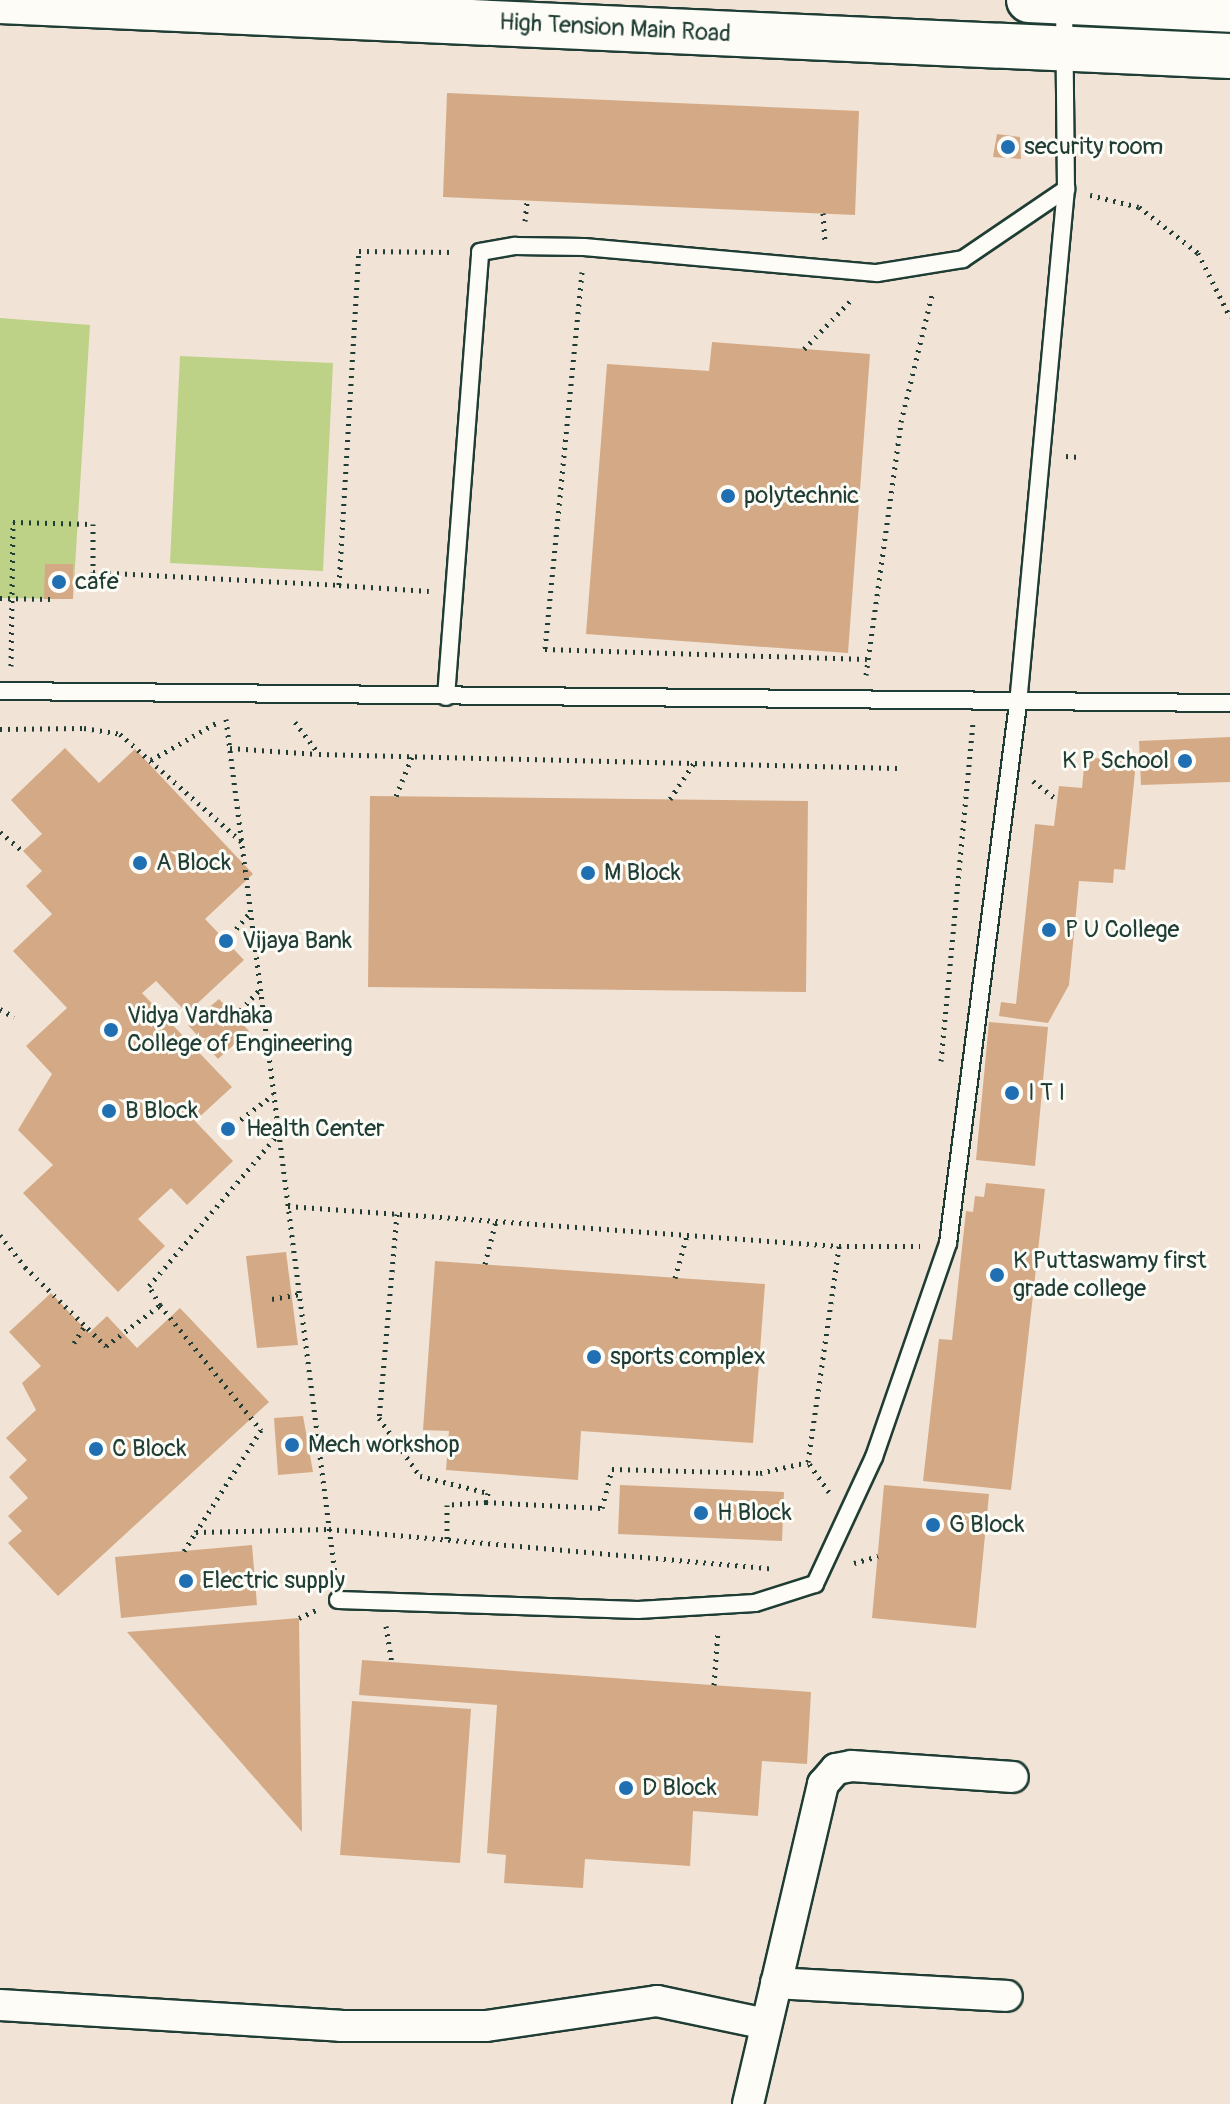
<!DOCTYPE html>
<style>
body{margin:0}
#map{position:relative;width:1230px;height:2104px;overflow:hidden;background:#f1e3d5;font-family:Pangolin,sans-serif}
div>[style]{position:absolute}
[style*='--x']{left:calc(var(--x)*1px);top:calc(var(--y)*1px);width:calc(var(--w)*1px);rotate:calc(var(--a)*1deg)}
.green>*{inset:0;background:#bed287}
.building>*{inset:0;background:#d4aa86}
.path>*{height:5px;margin-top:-2.5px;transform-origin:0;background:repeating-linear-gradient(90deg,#1f3d34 0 2px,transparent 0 8px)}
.roads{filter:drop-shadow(2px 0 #1f3d34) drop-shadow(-2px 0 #1f3d34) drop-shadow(0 2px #1f3d34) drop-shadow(0 -2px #1f3d34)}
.service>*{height:16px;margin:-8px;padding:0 8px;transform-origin:8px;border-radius:8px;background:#fdfcf7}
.minor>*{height:30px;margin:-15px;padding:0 15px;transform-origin:15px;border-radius:15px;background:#fdfcf7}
.secondary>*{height:44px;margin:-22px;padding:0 22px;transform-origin:22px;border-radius:22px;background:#fdfcf7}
.dots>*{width:22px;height:22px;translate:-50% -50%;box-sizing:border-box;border:4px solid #fdfcf7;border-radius:50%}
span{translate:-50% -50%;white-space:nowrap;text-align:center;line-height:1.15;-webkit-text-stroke:6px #fdfcf7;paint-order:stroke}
.street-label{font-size:24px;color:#1f3d34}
.poi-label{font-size:24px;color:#1f3d34}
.left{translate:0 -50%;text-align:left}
.right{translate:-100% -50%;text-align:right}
</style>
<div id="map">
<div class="green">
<div style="clip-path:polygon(0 318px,90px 325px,73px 599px,0 598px)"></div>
<div style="clip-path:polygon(180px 356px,333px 363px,323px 571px,170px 563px)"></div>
</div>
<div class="building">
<div style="clip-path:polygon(447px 93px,859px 111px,855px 215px,443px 197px)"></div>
<div style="clip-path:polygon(997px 134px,1020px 137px,1021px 159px,993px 157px)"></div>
<div style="clip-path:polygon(712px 342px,870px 354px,848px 653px,586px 634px,607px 364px,709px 371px)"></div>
<div style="clip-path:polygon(45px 564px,73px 564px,73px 599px,44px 599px)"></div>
<div style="clip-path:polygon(1230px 737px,1230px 782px,1141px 785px,1139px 741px)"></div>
<div style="clip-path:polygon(65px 748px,99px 783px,135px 749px,253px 874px,205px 919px,244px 960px,187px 1013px,156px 981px,142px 993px,232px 1087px,195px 1121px,233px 1161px,187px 1205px,171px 1188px,138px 1219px,165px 1246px,118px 1292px,23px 1193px,53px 1165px,18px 1130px,52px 1074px,26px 1046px,67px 1008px,13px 951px,52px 914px,26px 886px,42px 871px,23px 851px,42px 834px,11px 800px)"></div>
<div style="clip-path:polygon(1085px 757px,1136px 762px,1125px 870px,1114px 869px,1113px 883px,1079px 881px,1069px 985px,1048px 1023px,999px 1016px,1001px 1002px,1016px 1004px,1035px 824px,1054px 826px,1059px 786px,1082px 788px)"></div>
<div style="clip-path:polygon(370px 796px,808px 801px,806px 992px,368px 987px)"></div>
<div style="clip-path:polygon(219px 999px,249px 1031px,218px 1059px,188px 1025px)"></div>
<div style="clip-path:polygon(989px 1022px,1048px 1027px,1035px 1166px,976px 1160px)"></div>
<div style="clip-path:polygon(986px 1183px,1045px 1189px,1011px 1490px,923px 1481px,939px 1339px,952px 1340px,966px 1211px,973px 1212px,975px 1196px,984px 1197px)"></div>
<div style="clip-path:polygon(286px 1252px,298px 1345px,257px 1348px,246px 1256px)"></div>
<div style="clip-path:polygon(435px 1261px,765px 1284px,753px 1443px,581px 1431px,578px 1480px,446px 1470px,449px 1431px,423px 1430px)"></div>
<div style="clip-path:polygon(51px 1293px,89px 1333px,107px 1316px,137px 1348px,180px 1308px,269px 1402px,58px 1596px,8px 1543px,22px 1531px,8px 1516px,28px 1498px,9px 1477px,27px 1460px,6px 1438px,36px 1410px,22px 1383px,41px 1366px,9px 1332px)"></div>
<div style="clip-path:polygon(303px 1416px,313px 1472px,278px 1475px,274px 1418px)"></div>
<div style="clip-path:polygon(620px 1485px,784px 1492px,782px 1541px,618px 1534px)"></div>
<div style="clip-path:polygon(884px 1485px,989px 1494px,976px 1628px,872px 1618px)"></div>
<div style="clip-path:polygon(252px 1545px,257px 1605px,121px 1618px,115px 1557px)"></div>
<div style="clip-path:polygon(299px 1618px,302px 1832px,127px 1632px)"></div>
<div style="clip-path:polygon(362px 1660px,811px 1692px,807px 1764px,762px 1761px,758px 1816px,693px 1811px,690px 1866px,585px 1859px,583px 1888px,504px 1883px,506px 1855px,487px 1853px,497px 1705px,359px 1695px)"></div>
<div style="clip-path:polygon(352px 1701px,471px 1709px,460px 1863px,340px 1855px)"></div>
</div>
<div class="path">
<div style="--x:1090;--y:195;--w:50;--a:13.8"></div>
<div style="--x:1139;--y:207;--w:75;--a:37.9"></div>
<div style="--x:1198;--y:253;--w:72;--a:63.4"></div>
<div style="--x:823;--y:213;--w:31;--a:86"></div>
<div style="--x:525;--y:221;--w:20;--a:-84"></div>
<div style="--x:582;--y:272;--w:379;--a:95.6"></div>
<div style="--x:545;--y:649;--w:322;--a:1.8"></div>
<div style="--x:804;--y:349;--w:72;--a:-46.1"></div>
<div style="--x:1066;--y:456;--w:13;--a:4"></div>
<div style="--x:339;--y:585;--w:90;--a:3.8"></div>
<div style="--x:0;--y:598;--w:50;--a:1.1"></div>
<div style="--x:11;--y:666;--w:144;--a:-89.2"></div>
<div style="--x:13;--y:522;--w:80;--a:1.4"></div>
<div style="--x:93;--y:524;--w:48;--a:90"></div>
<div style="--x:93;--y:572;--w:246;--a:3"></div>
<div style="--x:339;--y:585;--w:335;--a:-86.6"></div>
<div style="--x:359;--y:251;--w:96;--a:0.6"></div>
<div style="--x:866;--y:675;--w:255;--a:-82.1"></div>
<div style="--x:901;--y:422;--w:135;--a:-76.3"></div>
<div style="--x:226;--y:719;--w:862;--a:82.73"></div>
<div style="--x:295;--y:722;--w:40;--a:53"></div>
<div style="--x:319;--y:754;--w:579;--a:1.39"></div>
<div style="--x:0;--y:729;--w:84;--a:-0.7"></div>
<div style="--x:84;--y:728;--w:36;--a:9"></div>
<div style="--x:120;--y:734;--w:163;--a:41.5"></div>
<div style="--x:230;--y:748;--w:88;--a:3.9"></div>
<div style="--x:151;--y:760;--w:77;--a:-29.6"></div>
<div style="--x:1033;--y:781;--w:31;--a:38"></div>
<div style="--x:396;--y:796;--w:42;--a:-67.7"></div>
<div style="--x:670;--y:799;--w:43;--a:-56.3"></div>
<div style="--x:0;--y:832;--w:30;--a:40"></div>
<div style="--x:226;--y:941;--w:38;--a:-50"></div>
<div style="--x:0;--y:1009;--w:16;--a:30"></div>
<div style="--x:235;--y:1016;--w:37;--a:-47"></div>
<div style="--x:941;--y:1061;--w:338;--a:-84.6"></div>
<div style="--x:228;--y:1129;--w:56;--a:-37.1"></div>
<div style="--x:288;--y:1206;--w:552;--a:4.15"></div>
<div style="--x:839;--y:1246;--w:81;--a:0"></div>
<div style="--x:397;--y:1214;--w:205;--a:95"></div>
<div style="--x:379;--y:1418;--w:71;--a:54.7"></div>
<div style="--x:420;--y:1476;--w:70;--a:14"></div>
<div style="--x:488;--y:1493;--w:9;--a:103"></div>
<div style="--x:486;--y:1502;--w:39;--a:176"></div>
<div style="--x:447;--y:1505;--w:35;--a:90"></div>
<div style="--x:0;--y:1235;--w:41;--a:52"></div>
<div style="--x:25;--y:1267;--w:113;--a:44.3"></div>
<div style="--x:106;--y:1346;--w:68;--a:-37.2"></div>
<div style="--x:160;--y:1305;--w:161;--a:51.1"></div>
<div style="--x:261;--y:1430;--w:121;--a:122.5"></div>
<div style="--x:196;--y:1532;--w:133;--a:-1.3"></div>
<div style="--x:329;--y:1529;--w:443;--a:5.1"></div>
<div style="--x:485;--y:1264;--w:44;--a:-75.7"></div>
<div style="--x:675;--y:1278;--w:45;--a:-74.4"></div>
<div style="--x:272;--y:1299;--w:27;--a:-10"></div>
<div style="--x:160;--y:1305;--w:22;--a:-120"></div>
<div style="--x:149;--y:1286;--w:201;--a:-49.6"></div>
<div style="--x:74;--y:1343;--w:19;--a:-58"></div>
<div style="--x:292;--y:1444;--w:26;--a:-13"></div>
<div style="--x:829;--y:1492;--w:37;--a:-125"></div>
<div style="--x:808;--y:1462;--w:218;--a:-81.8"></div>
<div style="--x:486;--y:1502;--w:116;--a:3"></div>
<div style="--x:602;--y:1508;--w:40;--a:-75.6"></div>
<div style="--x:612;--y:1469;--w:148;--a:1.5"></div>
<div style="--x:760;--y:1473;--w:49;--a:-12.9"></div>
<div style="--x:184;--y:1551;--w:22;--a:-58"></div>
<div style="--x:854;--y:1563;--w:25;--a:-16"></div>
<div style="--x:299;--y:1618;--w:19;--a:-25"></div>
<div style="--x:386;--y:1626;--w:36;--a:81"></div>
<div style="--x:714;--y:1685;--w:55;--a:-85.8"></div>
</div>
<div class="roads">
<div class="service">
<div style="--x:0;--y:691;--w:1230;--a:0.56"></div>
<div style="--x:446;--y:697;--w:446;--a:-85.6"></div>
<div style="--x:480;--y:252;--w:36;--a:-10"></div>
<div style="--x:515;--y:246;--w:69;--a:0.8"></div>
<div style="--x:584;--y:247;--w:294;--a:5.1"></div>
<div style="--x:877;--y:273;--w:87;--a:-9.2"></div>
<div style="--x:963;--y:259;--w:125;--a:-34.2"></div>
<div style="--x:338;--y:1600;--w:300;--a:1.9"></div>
<div style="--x:638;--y:1610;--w:117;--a:-3.4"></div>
<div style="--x:755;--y:1603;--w:63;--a:-17.6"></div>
<div style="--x:815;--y:1584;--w:140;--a:-65.1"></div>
<div style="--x:874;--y:1457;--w:226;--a:-70.9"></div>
<div style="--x:948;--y:1243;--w:544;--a:-82.6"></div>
<div style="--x:1018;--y:704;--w:517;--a:-84.68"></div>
<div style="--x:1066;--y:189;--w:187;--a:-90.6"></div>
</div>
<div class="minor">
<div style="--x:776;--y:1983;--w:231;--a:3.2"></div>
<div style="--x:0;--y:2005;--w:341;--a:3.5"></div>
<div style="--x:340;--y:2026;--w:146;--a:0"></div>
<div style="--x:486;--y:2026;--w:173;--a:-8.3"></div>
<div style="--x:657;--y:2001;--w:111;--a:11.9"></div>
<div style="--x:748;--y:2104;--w:329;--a:-76.8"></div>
<div style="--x:823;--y:1784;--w:20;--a:-49"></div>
<div style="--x:836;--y:1769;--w:16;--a:-11"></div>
<div style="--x:852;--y:1766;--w:161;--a:3.9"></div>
</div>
<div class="secondary">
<div style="--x:1029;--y:0;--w:201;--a:2.8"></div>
<div style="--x:0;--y:1;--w:1231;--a:2.56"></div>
</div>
</div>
<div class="dots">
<div style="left:1008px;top:147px;background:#1f6fb2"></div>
<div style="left:728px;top:496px;background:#1f6fb2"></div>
<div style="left:59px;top:582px;background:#1f6fb2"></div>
<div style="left:1185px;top:761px;background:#1f6fb2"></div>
<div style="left:140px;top:863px;background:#1f6fb2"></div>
<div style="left:588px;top:873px;background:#1f6fb2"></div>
<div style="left:1049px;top:930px;background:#1f6fb2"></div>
<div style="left:226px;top:941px;background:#1f6fb2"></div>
<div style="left:111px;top:1030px;background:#1f6fb2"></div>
<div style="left:1012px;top:1093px;background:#1f6fb2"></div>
<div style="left:109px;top:1111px;background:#1f6fb2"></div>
<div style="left:228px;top:1129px;background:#1f6fb2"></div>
<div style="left:997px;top:1275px;background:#1f6fb2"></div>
<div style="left:594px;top:1357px;background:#1f6fb2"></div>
<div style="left:292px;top:1445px;background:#1f6fb2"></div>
<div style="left:96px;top:1449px;background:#1f6fb2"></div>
<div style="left:701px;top:1513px;background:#1f6fb2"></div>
<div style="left:933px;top:1525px;background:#1f6fb2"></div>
<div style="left:186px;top:1581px;background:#1f6fb2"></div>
<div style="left:626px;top:1788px;background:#1f6fb2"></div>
</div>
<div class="street-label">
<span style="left:615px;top:28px;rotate:3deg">High Tension Main Road</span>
</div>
<div class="poi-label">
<span class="left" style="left:1024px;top:147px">security room</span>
<span class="left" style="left:744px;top:496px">polytechnic</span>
<span class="left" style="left:75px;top:582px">cafe</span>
<span class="right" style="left:1169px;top:761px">K P School</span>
<span class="left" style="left:156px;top:863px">A Block</span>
<span class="left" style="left:604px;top:873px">M Block</span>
<span class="left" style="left:1065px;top:930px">P U College</span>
<span class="left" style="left:242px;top:941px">Vijaya Bank</span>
<span class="left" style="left:127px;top:1030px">Vidya Vardhaka<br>College of Engineering</span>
<span class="left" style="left:1028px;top:1093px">I T I</span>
<span class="left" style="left:125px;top:1111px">B Block</span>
<span class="left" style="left:246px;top:1129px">Health Center</span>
<span class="left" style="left:1013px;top:1275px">K Puttaswamy first<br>grade college</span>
<span class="left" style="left:610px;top:1357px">sports complex</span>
<span class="left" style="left:308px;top:1445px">Mech workshop</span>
<span class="left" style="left:112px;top:1449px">C Block</span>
<span class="left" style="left:717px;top:1513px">H Block</span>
<span class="left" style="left:949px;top:1525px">G Block</span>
<span class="left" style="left:202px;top:1581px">Electric supply</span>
<span class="left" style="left:642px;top:1788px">D Block</span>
</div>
</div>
